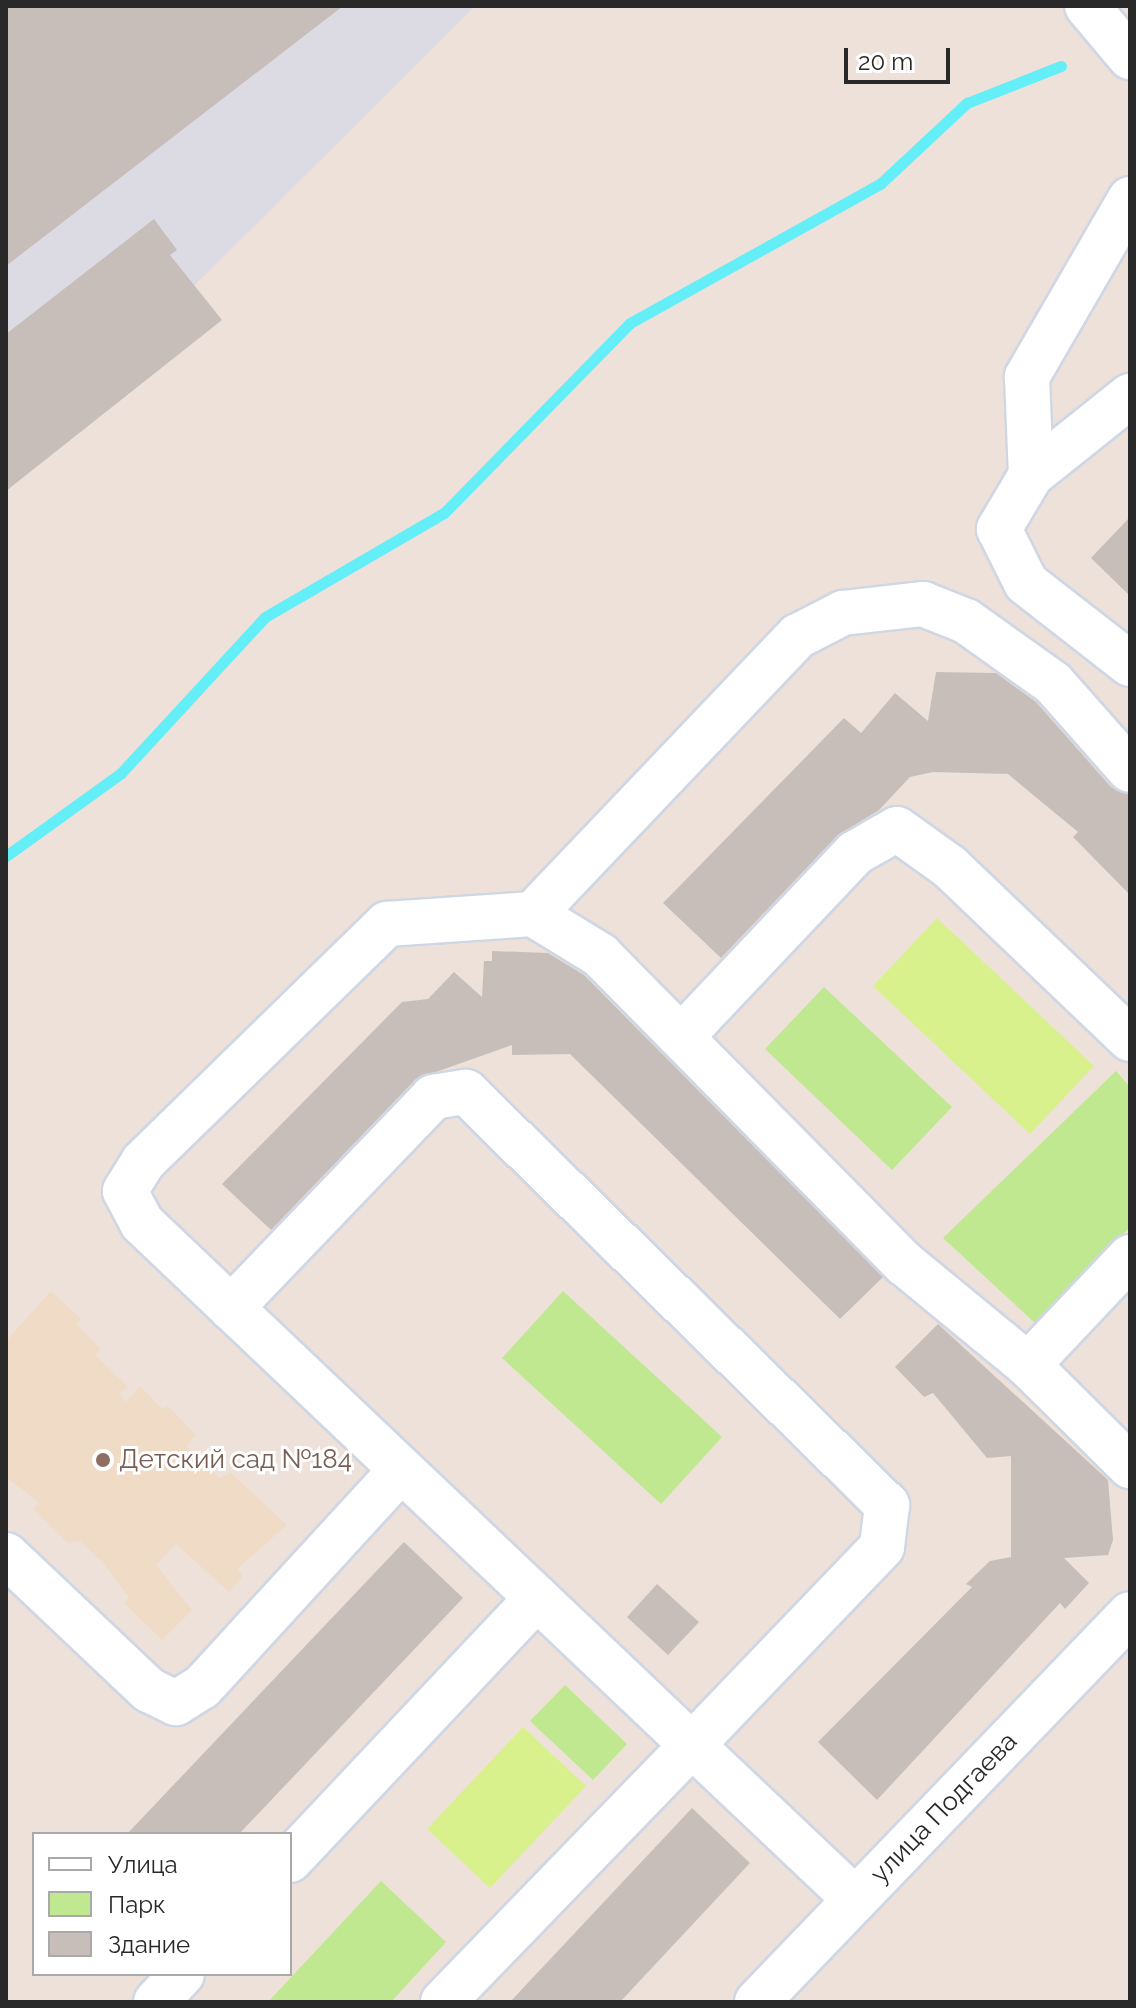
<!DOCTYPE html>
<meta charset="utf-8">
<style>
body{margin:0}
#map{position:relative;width:1136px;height:2008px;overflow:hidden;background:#ede1da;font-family:Raleway,sans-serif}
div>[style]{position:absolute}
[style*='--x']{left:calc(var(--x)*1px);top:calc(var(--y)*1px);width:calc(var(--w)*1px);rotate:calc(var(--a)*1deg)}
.industrial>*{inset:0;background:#dcdbe4}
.education>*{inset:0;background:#f0dbc7}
.green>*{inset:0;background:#c0e891}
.pitch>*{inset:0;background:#d9f18c}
.stream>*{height:11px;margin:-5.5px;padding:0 5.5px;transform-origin:5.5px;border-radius:5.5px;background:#63eef8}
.building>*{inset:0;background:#c8beb9}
.roads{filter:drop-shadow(2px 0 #cfd7e4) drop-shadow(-2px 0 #cfd7e4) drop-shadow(0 2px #cfd7e4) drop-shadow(0 -2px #cfd7e4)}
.minor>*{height:44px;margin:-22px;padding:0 22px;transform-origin:22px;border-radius:22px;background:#fff}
.dots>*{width:22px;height:22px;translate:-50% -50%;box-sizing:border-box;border:4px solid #fff;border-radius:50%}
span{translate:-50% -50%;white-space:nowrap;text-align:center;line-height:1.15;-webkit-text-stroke:6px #fff;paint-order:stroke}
.education-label{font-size:26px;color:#785e54}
.left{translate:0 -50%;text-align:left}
.street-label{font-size:26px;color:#292929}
.frame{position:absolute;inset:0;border:8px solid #292929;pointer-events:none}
.legend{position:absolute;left:32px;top:1832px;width:260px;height:144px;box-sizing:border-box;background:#fff;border:2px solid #a9a9a9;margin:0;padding:10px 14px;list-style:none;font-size:24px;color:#292929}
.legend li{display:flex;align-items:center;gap:16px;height:40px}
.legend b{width:40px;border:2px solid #a9a9a9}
.scale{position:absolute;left:844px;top:48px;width:106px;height:36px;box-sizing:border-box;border:4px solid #292929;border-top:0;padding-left:10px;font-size:24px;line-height:28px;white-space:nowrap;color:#292929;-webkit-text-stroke:6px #fff;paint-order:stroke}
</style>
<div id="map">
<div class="industrial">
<div style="clip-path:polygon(6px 6px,475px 6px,193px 287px,6px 430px)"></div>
</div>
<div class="education">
<div style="clip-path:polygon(51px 1291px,81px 1319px,77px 1325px,100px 1348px,96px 1356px,128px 1387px,119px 1394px,126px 1402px,140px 1386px,162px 1409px,168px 1406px,196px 1435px,186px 1446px,219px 1478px,231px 1473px,287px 1525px,237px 1569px,243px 1576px,229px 1592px,176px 1544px,156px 1565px,192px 1610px,162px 1640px,124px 1603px,129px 1597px,103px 1563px,80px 1541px,68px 1543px,33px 1509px,39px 1502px,6px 1477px,6px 1341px)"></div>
</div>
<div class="green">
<div style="clip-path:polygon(824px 987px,952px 1107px,892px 1170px,765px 1049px)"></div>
<div style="clip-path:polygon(1116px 1071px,1130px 1087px,1130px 1227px,1035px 1323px,943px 1238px)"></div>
<div style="clip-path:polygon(563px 1291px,722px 1437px,661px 1504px,502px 1358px)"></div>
<div style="clip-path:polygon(565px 1685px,627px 1744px,593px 1780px,530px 1721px)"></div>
<div style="clip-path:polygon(381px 1881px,446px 1942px,391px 2002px,268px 2002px)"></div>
</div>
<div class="pitch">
<div style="clip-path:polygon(937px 918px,1094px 1066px,1030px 1134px,873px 986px)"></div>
<div style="clip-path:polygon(523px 1727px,586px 1786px,490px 1888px,427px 1829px)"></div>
</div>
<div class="stream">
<div style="--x:6;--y:856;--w:142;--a:-35.8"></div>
<div style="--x:121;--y:773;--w:212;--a:-47.3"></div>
<div style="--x:265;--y:617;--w:207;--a:-30.2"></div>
<div style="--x:444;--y:513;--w:266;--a:-45.6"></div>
<div style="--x:630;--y:323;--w:286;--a:-29.1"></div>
<div style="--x:880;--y:184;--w:119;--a:-43"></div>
<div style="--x:967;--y:103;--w:101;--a:-21.5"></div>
</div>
<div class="building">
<div style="clip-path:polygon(6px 6px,343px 6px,6px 266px)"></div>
<div style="clip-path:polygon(154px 219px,177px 250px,170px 255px,222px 320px,6px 491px,6px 334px)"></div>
<div style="clip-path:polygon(1130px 517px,1130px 596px,1091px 558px)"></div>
<div style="clip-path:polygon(936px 672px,996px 673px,1036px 702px,1111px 787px,1130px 794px,1130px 895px,1073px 837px,1078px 832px,1008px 774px,933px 772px,910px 777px,879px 810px,837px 836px,721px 958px,663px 903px,844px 718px,861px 733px,895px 693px,928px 721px)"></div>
<div style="clip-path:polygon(492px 951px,548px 953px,584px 975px,883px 1277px,840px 1319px,570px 1054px,512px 1055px,512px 1045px,416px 1079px,271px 1230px,222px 1184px,402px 1002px,428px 999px,454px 972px,482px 997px,484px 961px,492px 961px)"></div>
<div style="clip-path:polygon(938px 1324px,1108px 1480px,1113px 1540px,1108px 1555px,1064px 1558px,1089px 1583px,1065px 1609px,1060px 1603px,877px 1800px,818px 1742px,972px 1587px,966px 1584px,990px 1561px,1011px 1557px,1011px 1456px,987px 1458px,933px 1393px,924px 1397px,895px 1367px)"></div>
<div style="clip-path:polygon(404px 1542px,463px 1598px,239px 1834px,127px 1834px)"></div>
<div style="clip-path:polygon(657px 1584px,699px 1622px,668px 1655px,627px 1617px)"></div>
<div style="clip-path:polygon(692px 1808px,750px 1863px,620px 2002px,510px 2002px)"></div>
</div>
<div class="roads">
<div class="minor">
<div style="--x:1087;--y:6;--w:67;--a:49.9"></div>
<div style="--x:1130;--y:199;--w:206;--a:120.1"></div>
<div style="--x:1027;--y:377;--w:98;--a:87.7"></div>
<div style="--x:1031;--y:475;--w:63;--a:120.7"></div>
<div style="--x:999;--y:529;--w:60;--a:63.4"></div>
<div style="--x:1026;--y:583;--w:132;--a:37.9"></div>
<div style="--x:1031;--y:475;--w:127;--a:-38.6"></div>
<div style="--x:533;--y:914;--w:384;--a:-46.4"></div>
<div style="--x:798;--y:636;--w:51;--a:-27.1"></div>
<div style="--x:843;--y:613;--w:81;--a:-6.4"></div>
<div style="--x:923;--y:604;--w:46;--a:21.6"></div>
<div style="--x:966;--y:621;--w:107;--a:35.5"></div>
<div style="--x:1053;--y:683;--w:116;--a:48.5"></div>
<div style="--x:682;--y:1036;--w:252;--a:-46.6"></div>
<div style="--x:855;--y:853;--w:48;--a:-29.7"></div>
<div style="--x:897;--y:829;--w:65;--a:35.6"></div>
<div style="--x:950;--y:867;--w:249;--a:43.7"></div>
<div style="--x:1130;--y:1257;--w:149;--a:133.4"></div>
<div style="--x:1028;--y:1365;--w:144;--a:44.7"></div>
<div style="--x:231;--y:1308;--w:292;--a:-46.2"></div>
<div style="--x:433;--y:1097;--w:33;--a:-9"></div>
<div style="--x:466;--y:1092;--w:590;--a:44.45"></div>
<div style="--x:887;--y:1505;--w:42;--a:96.8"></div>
<div style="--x:882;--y:1547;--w:274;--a:133.8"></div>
<div style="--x:692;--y:1745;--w:224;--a:43.4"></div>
<div style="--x:6;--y:1555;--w:197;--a:43.4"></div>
<div style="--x:149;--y:1690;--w:30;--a:26"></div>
<div style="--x:176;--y:1703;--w:31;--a:-32"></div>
<div style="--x:202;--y:1687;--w:294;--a:-47.5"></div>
<div style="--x:537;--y:1598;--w:545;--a:-136.49"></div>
<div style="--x:142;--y:1223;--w:36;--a:-118"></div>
<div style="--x:125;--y:1191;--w:34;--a:-58"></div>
<div style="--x:143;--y:1162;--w:341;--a:-44.3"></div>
<div style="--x:387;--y:924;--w:146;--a:-3.9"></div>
<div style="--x:533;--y:914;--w:79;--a:31.5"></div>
<div style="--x:600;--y:955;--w:434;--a:45.4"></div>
<div style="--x:905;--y:1264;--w:159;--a:39.4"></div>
<div style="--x:290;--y:1860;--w:360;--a:-46.7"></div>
<div style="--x:537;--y:1598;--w:214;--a:43.5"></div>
<div style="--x:692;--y:1745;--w:358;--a:134.1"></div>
<div style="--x:156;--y:2002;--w:38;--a:-47"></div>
<div style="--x:757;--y:2002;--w:538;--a:-46.13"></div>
</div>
</div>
<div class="dots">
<div style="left:103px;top:1460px;background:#8d6e63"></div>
</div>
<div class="education-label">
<span class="left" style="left:119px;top:1460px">Детский сад №184</span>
</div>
<div class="street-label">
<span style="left:944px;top:1808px;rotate:-46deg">улица Подгаева</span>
</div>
<div class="frame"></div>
<ul class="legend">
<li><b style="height:10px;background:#fff"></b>Улица</li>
<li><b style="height:22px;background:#c0e891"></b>Парк</li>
<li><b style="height:22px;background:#c8beb9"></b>Здание</li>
</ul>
<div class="scale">20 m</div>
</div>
